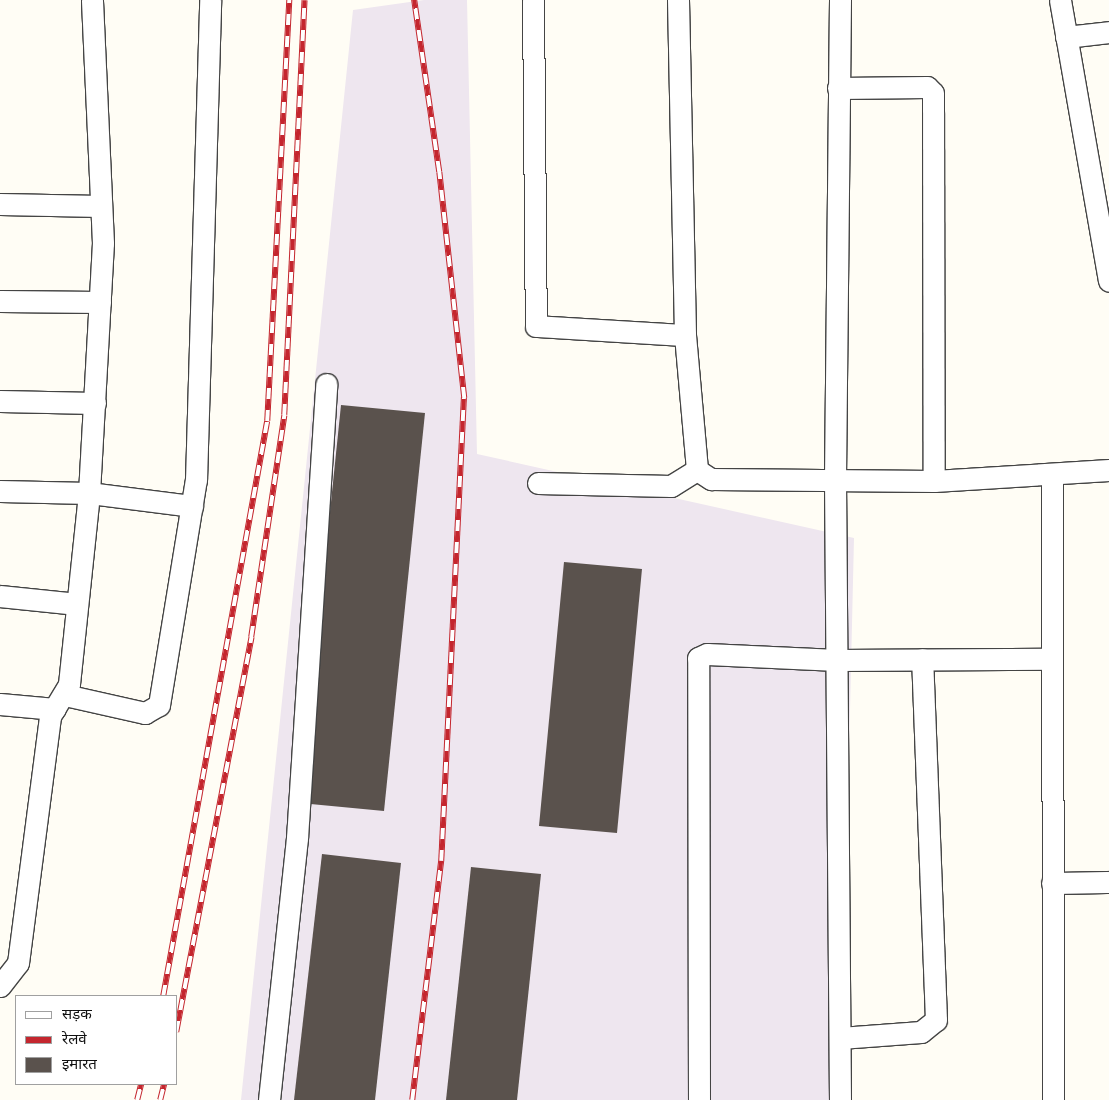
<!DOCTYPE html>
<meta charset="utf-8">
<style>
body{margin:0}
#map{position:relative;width:1109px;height:1100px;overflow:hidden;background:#fffdf5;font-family:Lora,"Noto Sans Devanagari",serif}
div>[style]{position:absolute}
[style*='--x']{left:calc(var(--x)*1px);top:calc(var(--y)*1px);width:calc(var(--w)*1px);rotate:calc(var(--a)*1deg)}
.industrial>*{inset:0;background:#eee6ef}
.building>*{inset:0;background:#5a524d}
.roads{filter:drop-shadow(1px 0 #444) drop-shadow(-1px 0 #444) drop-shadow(0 1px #444) drop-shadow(0 -1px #444)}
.minor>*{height:21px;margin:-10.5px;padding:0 10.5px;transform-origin:10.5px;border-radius:10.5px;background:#fff}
.rail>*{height:5.5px;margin-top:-2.75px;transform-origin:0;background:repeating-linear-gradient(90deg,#fff 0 11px,#c4262e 0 22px);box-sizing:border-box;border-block:1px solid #c4262e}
span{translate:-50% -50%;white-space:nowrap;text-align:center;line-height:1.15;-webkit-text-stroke:5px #fff;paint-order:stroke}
.legend{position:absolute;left:15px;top:995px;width:162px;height:90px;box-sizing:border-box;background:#fff;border:1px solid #a0a0a0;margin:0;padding:6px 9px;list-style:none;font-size:15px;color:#111}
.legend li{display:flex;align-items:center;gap:10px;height:25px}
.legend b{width:25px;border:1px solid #a0a0a0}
</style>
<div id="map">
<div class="industrial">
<div style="clip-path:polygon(424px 0,467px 0,477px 454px,854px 538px,841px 1100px,241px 1100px,353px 10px)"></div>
</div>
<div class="building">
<div style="clip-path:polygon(341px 405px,425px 413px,384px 811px,300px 803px)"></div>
<div style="clip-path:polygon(564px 562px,642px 569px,617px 833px,539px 826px)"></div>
<div style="clip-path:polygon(322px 854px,401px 863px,375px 1100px,294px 1100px)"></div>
<div style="clip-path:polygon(471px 867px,541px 874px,517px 1100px,446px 1100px)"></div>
</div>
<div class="roads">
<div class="minor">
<div style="--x:533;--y:0;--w:326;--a:89.5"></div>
<div style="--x:536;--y:326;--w:149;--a:3.5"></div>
<div style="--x:678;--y:0;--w:335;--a:88.8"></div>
<div style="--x:685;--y:335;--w:136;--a:84.9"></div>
<div style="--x:697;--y:470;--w:17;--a:33"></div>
<div style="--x:711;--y:479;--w:223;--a:0.5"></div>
<div style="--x:934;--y:481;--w:175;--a:-3.6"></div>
<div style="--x:840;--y:0;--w:479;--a:90.6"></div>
<div style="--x:835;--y:479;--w:621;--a:89.54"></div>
<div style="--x:1060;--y:0;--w:285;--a:80.1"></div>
<div style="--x:1066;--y:37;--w:43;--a:-6.6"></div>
<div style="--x:838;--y:88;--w:89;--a:-0.6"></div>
<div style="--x:927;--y:87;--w:8;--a:45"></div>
<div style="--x:933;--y:93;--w:388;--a:89.9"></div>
<div style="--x:0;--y:204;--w:101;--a:1.1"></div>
<div style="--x:0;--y:301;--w:100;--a:0.6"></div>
<div style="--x:0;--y:401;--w:95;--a:1.2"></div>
<div style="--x:1052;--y:476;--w:624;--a:89.91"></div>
<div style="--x:538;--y:483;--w:133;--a:1.3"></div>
<div style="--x:671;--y:486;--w:31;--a:-32"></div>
<div style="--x:0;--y:491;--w:89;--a:1.3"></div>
<div style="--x:89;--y:493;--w:104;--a:7.2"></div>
<div style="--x:0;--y:596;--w:77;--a:5.9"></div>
<div style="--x:65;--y:695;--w:82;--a:12.7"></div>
<div style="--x:145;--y:713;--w:16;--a:-30"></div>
<div style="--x:159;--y:705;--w:228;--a:-80.7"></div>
<div style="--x:196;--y:480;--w:480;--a:-88.3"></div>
<div style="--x:0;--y:704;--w:55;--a:5.2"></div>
<div style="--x:1052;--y:883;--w:57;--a:-1"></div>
<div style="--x:0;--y:986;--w:29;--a:-52"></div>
<div style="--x:18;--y:963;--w:249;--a:-82.6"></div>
<div style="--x:50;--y:716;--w:37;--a:-59"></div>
<div style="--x:69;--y:684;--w:192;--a:-84"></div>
<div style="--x:89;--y:493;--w:250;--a:-86.8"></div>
<div style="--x:103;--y:243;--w:243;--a:-92.6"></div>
<div style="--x:840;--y:1038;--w:81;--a:-4.2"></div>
<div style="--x:921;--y:1032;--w:19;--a:-39"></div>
<div style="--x:936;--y:1020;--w:361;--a:-92.2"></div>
<div style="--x:269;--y:1100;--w:263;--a:-83.9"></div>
<div style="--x:297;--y:838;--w:455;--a:-86.3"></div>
<div style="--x:699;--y:1100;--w:442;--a:-90.1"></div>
<div style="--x:698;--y:658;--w:10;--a:-24"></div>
<div style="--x:707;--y:654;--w:130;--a:2.6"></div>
<div style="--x:837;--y:660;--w:215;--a:-0.3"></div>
</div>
</div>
<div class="rail">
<div style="--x:163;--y:996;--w:584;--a:-79.75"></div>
<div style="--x:267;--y:421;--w:422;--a:-87"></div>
<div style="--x:176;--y:1032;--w:402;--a:-79.2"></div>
<div style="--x:251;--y:637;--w:224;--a:-81.5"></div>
<div style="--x:284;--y:415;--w:415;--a:-87.2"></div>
<div style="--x:137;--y:1100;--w:16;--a:-76"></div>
<div style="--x:160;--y:1100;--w:16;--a:-76"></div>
<div style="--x:412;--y:1100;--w:241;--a:-83.1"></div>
<div style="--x:441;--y:861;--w:464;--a:-87.2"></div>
<div style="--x:464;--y:398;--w:227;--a:-96.3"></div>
<div style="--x:439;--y:172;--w:174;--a:-98.3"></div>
</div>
<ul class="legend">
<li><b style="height:6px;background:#fff"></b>सड़क</li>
<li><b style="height:6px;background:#c4262e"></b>रेलवे</li>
<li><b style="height:14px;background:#5a524d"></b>इमारत</li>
</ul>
</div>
